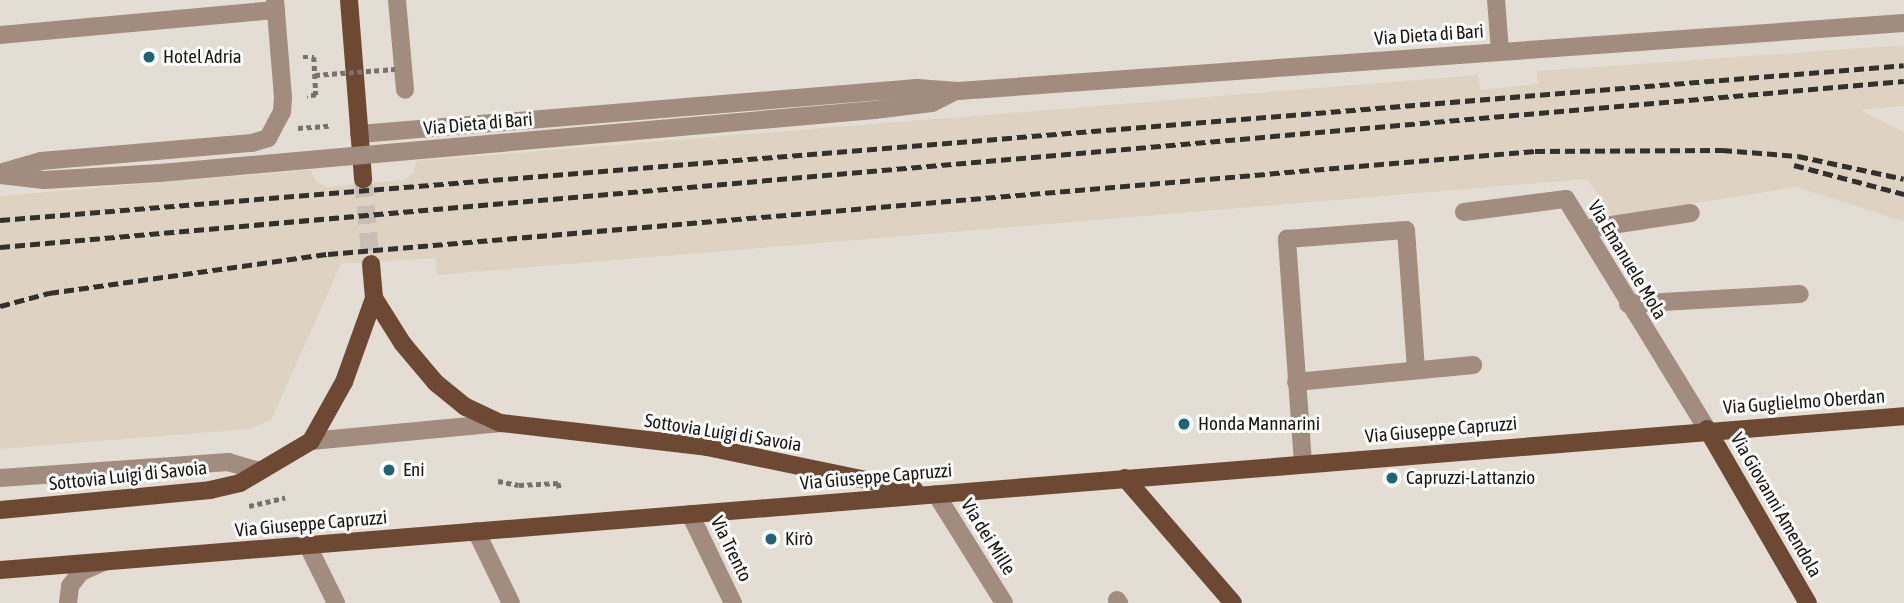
<!DOCTYPE html>
<meta charset="utf-8">
<style>
body{margin:0}
#map{position:relative;width:1904px;height:603px;overflow:hidden;background:#e4ddd3;font-family:"Asap Condensed",sans-serif}
div>[style]{position:absolute}
[style*='--x']{left:calc(var(--x)*1px);top:calc(var(--y)*1px);width:calc(var(--w)*1px);rotate:calc(var(--a)*1deg)}
.built>*{inset:0;background:#ded3c2}
.major-tunnel>*{height:18px;margin-top:-9px;transform-origin:0;background:repeating-linear-gradient(90deg,#c6bfb6 0 18px,transparent 0 27px)}
.path>*{height:4.5px;margin-top:-2.25px;transform-origin:0;background:repeating-linear-gradient(90deg,#77726c 0 5px,transparent 0 8.5px)}
.minor>*{height:18px;margin:-9px;padding:0 9px;transform-origin:9px;border-radius:9px;background:#a28c80}
.major>*{height:18px;margin:-9px;padding:0 9px;transform-origin:9px;border-radius:9px;background:#6d4933}
.rail>*{height:5px;margin-top:-2.5px;transform-origin:0;background:repeating-linear-gradient(90deg,#33312c 0 10px,transparent 0 15px)}
.path-bridge>*{height:4.5px;margin-top:-2.25px;transform-origin:0;background:repeating-linear-gradient(90deg,#77726c 0 5px,transparent 0 8.5px)}
.minor-bridge>*{height:18px;margin:-9px;padding:0 9px;transform-origin:9px;border-radius:9px;background:#a28c80}
.dots>*{width:19px;height:19px;translate:-50% -50%;box-sizing:border-box;border:4px solid #fff;border-radius:50%}
span{translate:-50% -50%;white-space:nowrap;text-align:center;line-height:1.15;-webkit-text-stroke:6px #fff;paint-order:stroke}
.street-label{font-size:19px;color:#191713}
.poi-label{font-size:19px;color:#191713}
.left{translate:0 -50%;text-align:left}
</style>
<div id="map">
<div class="built">
<div style="clip-path:polygon(1904px 45px,1904px 106px,1860px 110px,1904px 132px,1904px 222px,1798px 187px,1612px 216px,1587px 179px,437px 275px,435px 258px,341px 264px,271px 420px,249px 429px,0 449px,0 196px,311px 170px,316px 182px,328px 187px,403px 180px,414px 174px,416px 161px,1478px 75px,1480px 90px,1538px 84px,1537px 71px)"></div>
</div>
<div class="major-tunnel">
<div style="--x:363;--y:179;--w:85;--a:84.6"></div>
</div>
<div class="path">
<div style="--x:303;--y:57;--w:11;--a:0"></div>
<div style="--x:314;--y:57;--w:38;--a:87"></div>
<div style="--x:316;--y:95;--w:9;--a:174"></div>
<div style="--x:298;--y:128;--w:31;--a:-4"></div>
<div style="--x:498;--y:481;--w:21;--a:11"></div>
<div style="--x:519;--y:485;--w:39;--a:-3"></div>
<div style="--x:558;--y:483;--w:6;--a:72"></div>
<div style="--x:249;--y:506;--w:37;--a:-13"></div>
</div>
<div class="minor">
<div style="--x:397;--y:0;--w:90;--a:84.9"></div>
<div style="--x:1496;--y:0;--w:51;--a:85.5"></div>
<div style="--x:0;--y:35;--w:277;--a:-5.2"></div>
<div style="--x:874;--y:110;--w:58;--a:-6.9"></div>
<div style="--x:932;--y:103;--w:25;--a:-27"></div>
<div style="--x:359;--y:134;--w:560;--a:-4.71"></div>
<div style="--x:917;--y:88;--w:41;--a:4.2"></div>
<div style="--x:958;--y:91;--w:948;--a:-4.11"></div>
<div style="--x:0;--y:173;--w:43;--a:-16.3"></div>
<div style="--x:41;--y:161;--w:212;--a:-4.9"></div>
<div style="--x:252;--y:143;--w:17;--a:-17"></div>
<div style="--x:268;--y:138;--w:30;--a:-62"></div>
<div style="--x:282;--y:112;--w:15;--a:-86"></div>
<div style="--x:283;--y:97;--w:97;--a:-94.7"></div>
<div style="--x:0;--y:175;--w:44;--a:6.5"></div>
<div style="--x:44;--y:180;--w:116;--a:-3.5"></div>
<div style="--x:1464;--y:212;--w:103;--a:-7.3"></div>
<div style="--x:1566;--y:199;--w:270;--a:58.5"></div>
<div style="--x:1585;--y:229;--w:107;--a:-8.6"></div>
<div style="--x:1628;--y:304;--w:172;--a:-3.3"></div>
<div style="--x:1296;--y:382;--w:178;--a:-5.5"></div>
<div style="--x:311;--y:441;--w:191;--a:-5.4"></div>
<div style="--x:1303;--y:463;--w:225;--a:-94.1"></div>
<div style="--x:1287;--y:239;--w:119;--a:-4.3"></div>
<div style="--x:1406;--y:230;--w:139;--a:85.9"></div>
<div style="--x:0;--y:478;--w:229;--a:-4"></div>
<div style="--x:228;--y:462;--w:29;--a:16"></div>
<div style="--x:936;--y:494;--w:128;--a:58"></div>
<div style="--x:690;--y:514;--w:99;--a:64.2"></div>
<div style="--x:476;--y:531;--w:80;--a:64.1"></div>
<div style="--x:308;--y:546;--w:64;--a:63.8"></div>
<div style="--x:1117;--y:600;--w:4;--a:56"></div>
<div style="--x:68;--y:603;--w:17;--a:-83"></div>
<div style="--x:70;--y:586;--w:18;--a:-52"></div>
<div style="--x:81;--y:572;--w:24;--a:-24"></div>
</div>
<div class="major">
<div style="--x:349;--y:0;--w:180;--a:85.5"></div>
<div style="--x:374;--y:298;--w:54;--a:57.8"></div>
<div style="--x:403;--y:344;--w:51;--a:49.8"></div>
<div style="--x:436;--y:383;--w:38;--a:39"></div>
<div style="--x:466;--y:407;--w:38;--a:25"></div>
<div style="--x:501;--y:423;--w:207;--a:6.6"></div>
<div style="--x:707;--y:447;--w:212;--a:11.7"></div>
<div style="--x:1707;--y:429;--w:201;--a:59.9"></div>
<div style="--x:1125;--y:478;--w:165;--a:49.2"></div>
<div style="--x:0;--y:510;--w:211;--a:-5.4"></div>
<div style="--x:210;--y:490;--w:31;--a:-13"></div>
<div style="--x:240;--y:483;--w:82;--a:-30.6"></div>
<div style="--x:311;--y:441;--w:68;--a:-60.8"></div>
<div style="--x:344;--y:382;--w:89;--a:-70.3"></div>
<div style="--x:374;--y:298;--w:34;--a:-95"></div>
<div style="--x:0;--y:570;--w:1910;--a:-4.62"></div>
</div>
<div class="rail">
<div style="--x:1794;--y:165;--w:114;--a:14.8"></div>
<div style="--x:0;--y:220;--w:1910;--a:-4.65"></div>
<div style="--x:0;--y:247;--w:1911;--a:-4.98"></div>
<div style="--x:0;--y:306;--w:51;--a:-14.9"></div>
<div style="--x:49;--y:293;--w:282;--a:-8"></div>
<div style="--x:328;--y:254;--w:1211;--a:-4.88"></div>
<div style="--x:1535;--y:151;--w:187;--a:-0.3"></div>
<div style="--x:1722;--y:150;--w:76;--a:4.5"></div>
<div style="--x:1798;--y:156;--w:108;--a:12.2"></div>
</div>
<div class="path-bridge">
<div style="--x:315;--y:75;--w:80;--a:-4.3"></div>
</div>
<div class="minor-bridge">
<div style="--x:160;--y:173;--w:717;--a:-5.04"></div>
</div>
<div class="dots">
<div style="left:149px;top:57px;background:#1c6572"></div>
<div style="left:1184px;top:424px;background:#1c6572"></div>
<div style="left:389px;top:470px;background:#1c6572"></div>
<div style="left:1392px;top:478px;background:#1c6572"></div>
<div style="left:771px;top:539px;background:#1c6572"></div>
</div>
<div class="street-label">
<span style="left:1429px;top:35px;rotate:-4deg">Via Dieta di Bari</span>
<span style="left:478px;top:124px;rotate:-5deg">Via Dieta di Bari</span>
<span style="left:1627px;top:260px;rotate:59deg">Via Emanuele Mola</span>
<span style="left:1804px;top:402px;rotate:-4deg">Via Guglielmo Oberdan</span>
<span style="left:1441px;top:430px;rotate:-5deg">Via Giuseppe Capruzzi</span>
<span style="left:723px;top:433px;rotate:9deg">Sottovia Luigi di Savoia</span>
<span style="left:128px;top:476px;rotate:-6deg">Sottovia Luigi di Savoia</span>
<span style="left:876px;top:477px;rotate:-5deg">Via Giuseppe Capruzzi</span>
<span style="left:1776px;top:505px;rotate:60deg">Via Giovanni Amendola</span>
<span style="left:311px;top:524px;rotate:-5deg">Via Giuseppe Capruzzi</span>
<span style="left:988px;top:537px;rotate:58deg">Via dei Mille</span>
<span style="left:731px;top:549px;rotate:64deg">Via Trento</span>
</div>
<div class="poi-label">
<span class="left" style="left:163px;top:57px">Hotel Adria</span>
<span class="left" style="left:1198px;top:424px">Honda Mannarini</span>
<span class="left" style="left:403px;top:470px">Eni</span>
<span class="left" style="left:1406px;top:478px">Capruzzi-Lattanzio</span>
<span class="left" style="left:785px;top:539px">Kirò</span>
</div>
</div>
